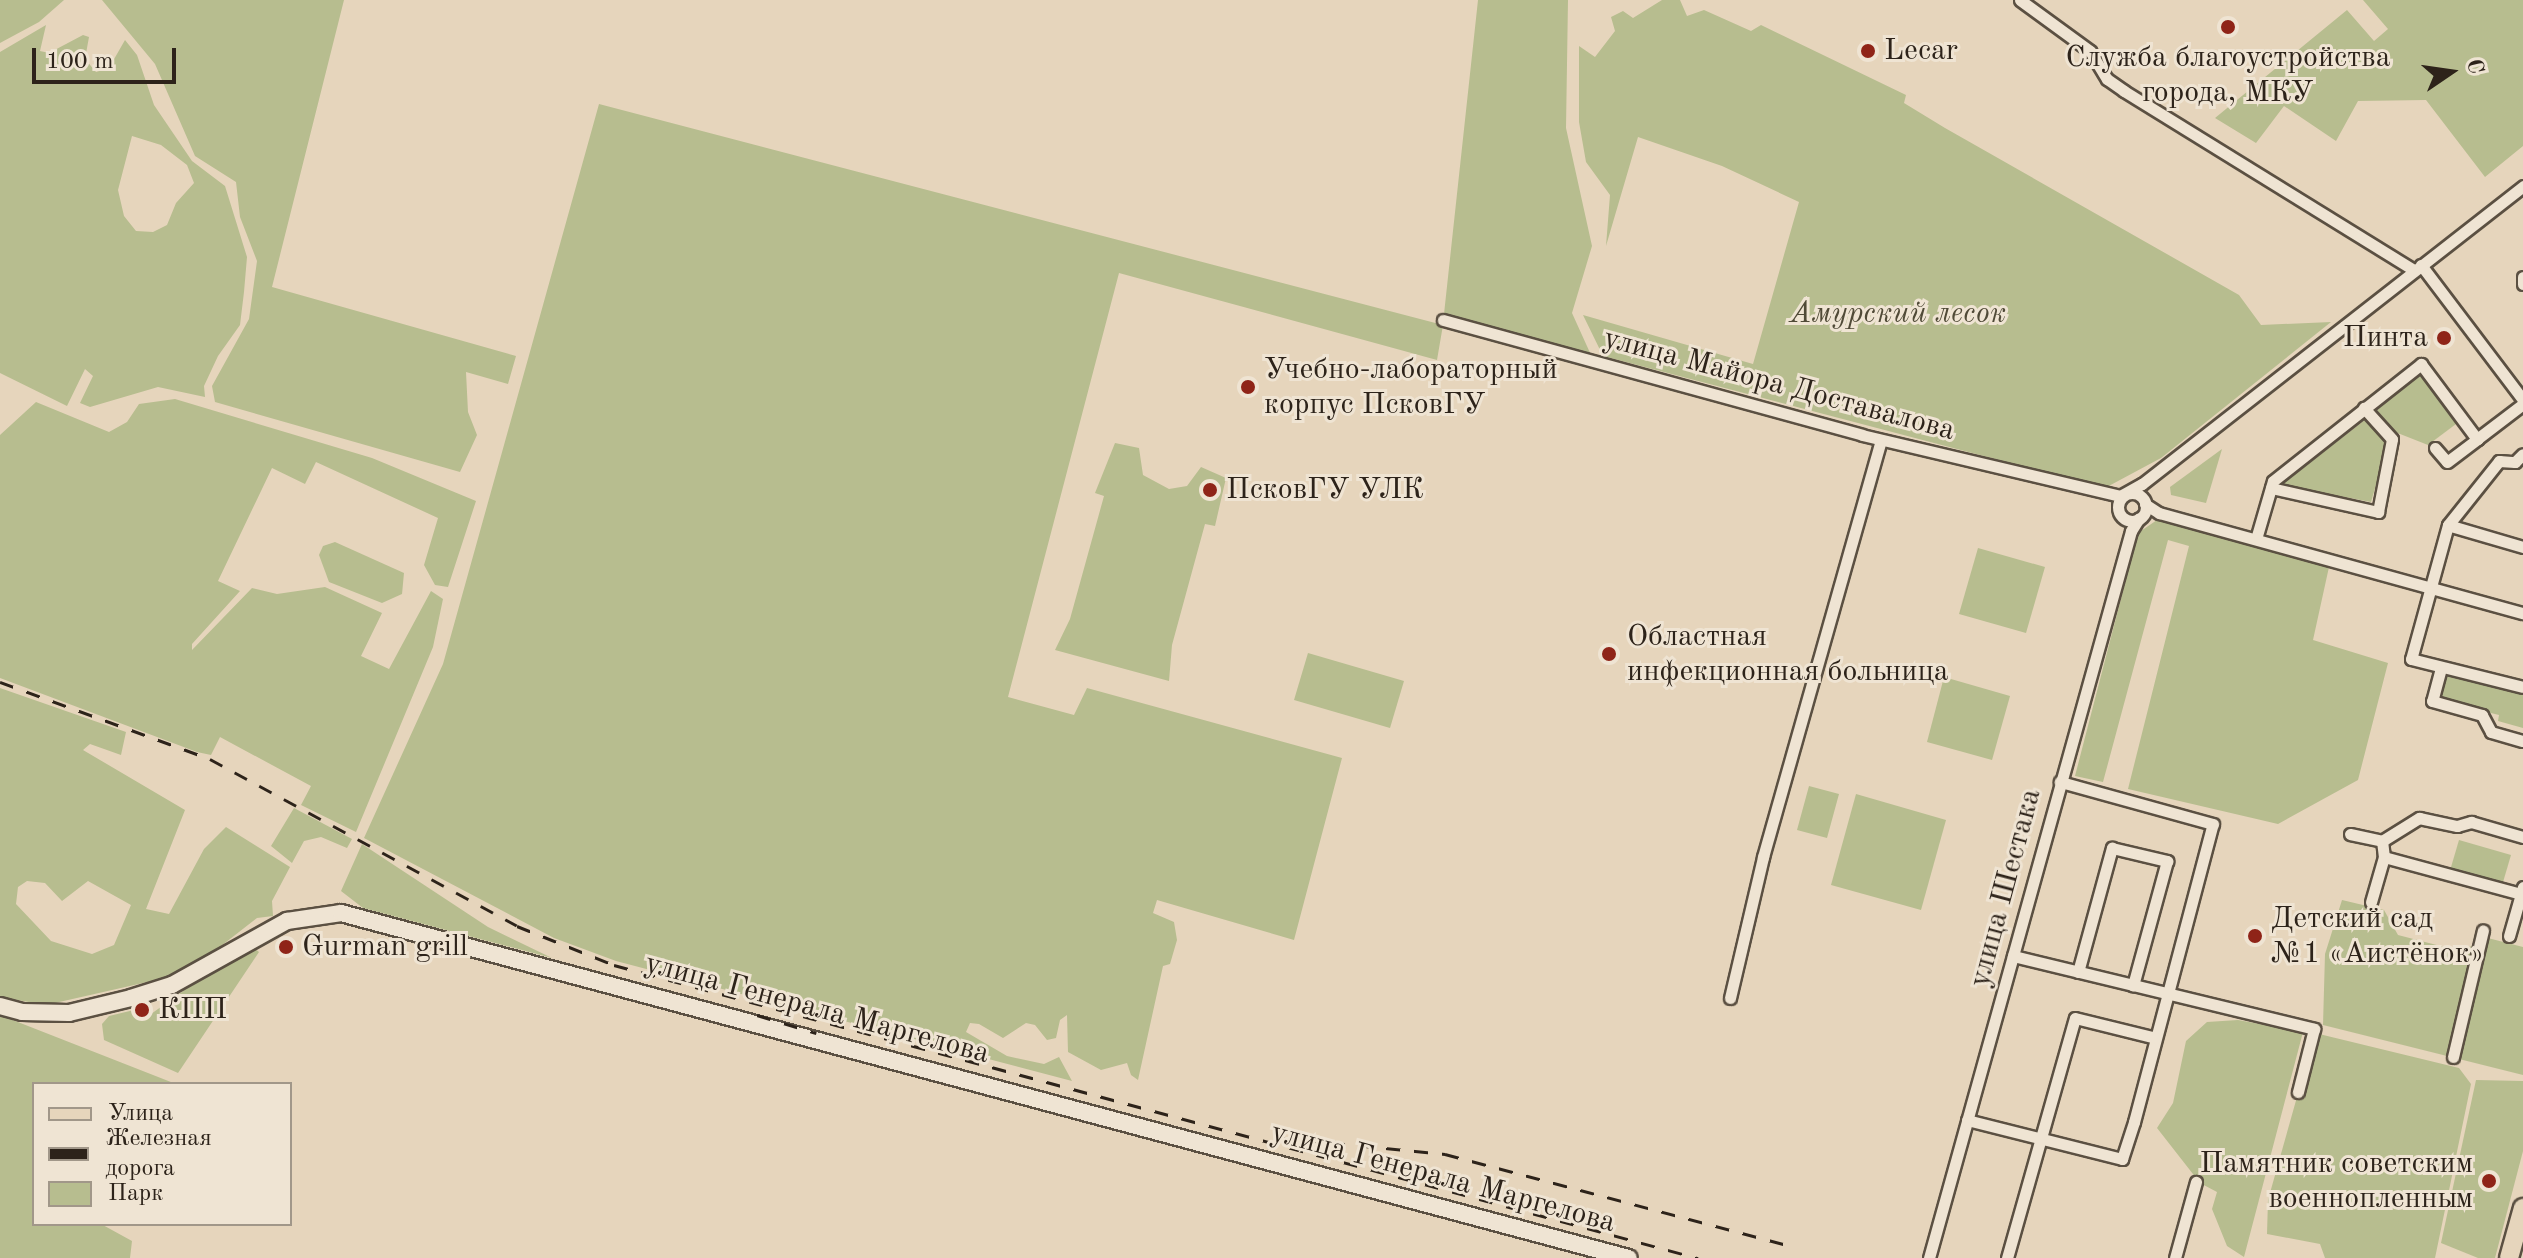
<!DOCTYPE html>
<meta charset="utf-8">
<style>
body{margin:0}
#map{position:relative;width:2523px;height:1258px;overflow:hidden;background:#e6d5bc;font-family:"Old Standard TT",serif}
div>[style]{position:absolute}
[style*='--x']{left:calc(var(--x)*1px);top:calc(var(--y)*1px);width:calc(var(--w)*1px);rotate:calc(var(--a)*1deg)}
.green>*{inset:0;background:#b7bd8f}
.roads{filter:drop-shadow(2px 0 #5b5042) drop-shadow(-2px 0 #5b5042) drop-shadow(0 2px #5b5042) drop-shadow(0 -2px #5b5042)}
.street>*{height:11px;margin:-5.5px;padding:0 5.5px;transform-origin:5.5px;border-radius:5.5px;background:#efe4d3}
.street>.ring{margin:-5.5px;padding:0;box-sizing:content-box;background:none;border:11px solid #efe4d3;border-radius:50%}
.secondary>*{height:16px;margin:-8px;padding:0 8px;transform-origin:8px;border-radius:8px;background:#efe4d3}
.primary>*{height:18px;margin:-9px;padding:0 9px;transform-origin:9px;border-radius:9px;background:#e6d5bc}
.rail>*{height:3px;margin-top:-1.5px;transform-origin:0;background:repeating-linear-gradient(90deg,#2d231a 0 14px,transparent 0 28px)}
.dots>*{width:22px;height:22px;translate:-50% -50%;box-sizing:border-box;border:4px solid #efe4d3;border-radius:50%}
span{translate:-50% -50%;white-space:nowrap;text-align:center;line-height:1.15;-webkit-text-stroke:6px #efe4d3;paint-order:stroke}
.poi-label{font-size:30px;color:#2d231a}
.left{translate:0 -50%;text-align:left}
.right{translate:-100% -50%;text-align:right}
.park-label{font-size:30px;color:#504a37;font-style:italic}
.street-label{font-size:30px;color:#2d231a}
.legend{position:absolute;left:32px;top:1082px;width:260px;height:144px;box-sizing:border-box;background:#efe4d3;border:2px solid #a19789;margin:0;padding:10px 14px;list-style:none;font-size:24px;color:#2d231a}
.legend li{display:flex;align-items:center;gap:16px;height:40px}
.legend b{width:40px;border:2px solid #a19789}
.north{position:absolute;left:2411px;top:32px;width:80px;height:80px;-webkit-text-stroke:6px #efe4d3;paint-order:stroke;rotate:77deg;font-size:22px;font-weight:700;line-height:32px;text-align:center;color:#2d231a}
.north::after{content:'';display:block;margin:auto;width:28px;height:36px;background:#2d231a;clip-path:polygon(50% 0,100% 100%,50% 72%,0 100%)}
.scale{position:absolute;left:32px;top:48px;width:144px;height:36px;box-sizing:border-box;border:4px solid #2d231a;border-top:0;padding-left:10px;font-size:24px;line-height:28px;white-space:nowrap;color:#2d231a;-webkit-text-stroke:6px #efe4d3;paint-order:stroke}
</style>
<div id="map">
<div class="green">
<div style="clip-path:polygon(0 0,64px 0,39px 22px,0 43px)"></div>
<div style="clip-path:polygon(102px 0,344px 0,272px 287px,516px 356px,508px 384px,466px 372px,468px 412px,477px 435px,460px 472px,215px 402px,212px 386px,249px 319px,257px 261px,240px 217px,236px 182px,195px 156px,155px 64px)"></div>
<div style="clip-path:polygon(1478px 0,1568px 0,1566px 128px,1592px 246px,1572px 313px,1591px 355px,1444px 314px)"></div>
<div style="clip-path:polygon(1662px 0,1680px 0,1687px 16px,1704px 10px,1751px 31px,1761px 25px,1906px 95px,1904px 103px,1945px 128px,2239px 295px,2261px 325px,2331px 322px,2161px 458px,2105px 488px,1603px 356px,1583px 315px,1753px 364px,1799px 202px,1722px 166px,1638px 137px,1606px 246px,1610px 195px,1586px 162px,1579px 122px,1579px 46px,1595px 57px,1615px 31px,1611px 17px,1623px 11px,1633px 18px)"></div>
<div style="clip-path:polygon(2363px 0,2523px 0,2523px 146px,2485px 177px,2426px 100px,2358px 101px,2336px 141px,2284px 106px,2256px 143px,2215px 118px,2347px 10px,2374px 41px,2388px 29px)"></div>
<div style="clip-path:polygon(evenodd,46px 25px,40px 51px,49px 53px,83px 35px,89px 37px,85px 59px,96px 72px,109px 68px,125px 40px,137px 55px,154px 105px,192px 161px,225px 186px,247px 257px,244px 292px,240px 325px,218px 356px,204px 386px,205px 397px,158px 387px,90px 407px,80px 403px,93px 376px,85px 369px,67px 406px,0 373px,0 52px,46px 25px,132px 136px,161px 145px,187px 165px,194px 183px,176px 203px,167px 225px,153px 232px,136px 231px,124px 216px,118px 190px,132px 136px)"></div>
<div style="clip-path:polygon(599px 104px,1443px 325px,1437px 360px,1119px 273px,1008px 697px,1074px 715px,1087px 688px,1342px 758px,1294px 940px,1157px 900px,1153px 913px,1174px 922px,1177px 940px,1170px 964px,1163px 966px,1138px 1080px,1131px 1075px,1127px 1063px,1101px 1070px,1068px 1052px,1067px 1015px,1060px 1020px,1056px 1038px,1047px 1040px,1035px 1025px,1026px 1023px,1003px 1038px,979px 1024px,970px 1023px,966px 1032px,1007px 1056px,1044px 1064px,1059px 1057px,1072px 1081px,616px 961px,554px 938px,364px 838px,443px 664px)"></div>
<div style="clip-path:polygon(2421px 368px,2460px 421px,2428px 445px,2390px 430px,2369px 408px)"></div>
<div style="clip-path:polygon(175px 399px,372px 458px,476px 501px,448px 587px,435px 585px,424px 565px,438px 518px,316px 462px,305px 484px,272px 468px,218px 581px,240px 591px,192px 644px,192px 650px,252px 588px,277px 594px,325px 587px,382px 613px,361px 656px,389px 669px,431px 591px,443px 599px,433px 647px,356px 832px,301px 805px,311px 786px,220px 737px,211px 755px,197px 752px,0 678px,0 435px,36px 402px,109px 432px,127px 422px,139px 404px)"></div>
<div style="clip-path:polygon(2370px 416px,2386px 436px,2387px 447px,2371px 502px,2281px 485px)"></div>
<div style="clip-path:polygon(1115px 443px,1139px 448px,1143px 475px,1169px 489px,1187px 486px,1201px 467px,1226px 478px,1215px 526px,1205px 524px,1172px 645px,1169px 681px,1055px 650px,1070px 619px,1104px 496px,1095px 493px)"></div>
<div style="clip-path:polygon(2222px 449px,2206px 503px,2171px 495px,2170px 487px)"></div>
<div style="clip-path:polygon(2157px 520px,2329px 567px,2313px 640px,2388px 663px,2358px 780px,2278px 824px,2128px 789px,2189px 546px,2168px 540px,2103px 782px,2075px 776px,2138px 533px)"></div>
<div style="clip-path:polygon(335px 542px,404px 573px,402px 594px,382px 603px,329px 582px,319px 555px,323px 546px)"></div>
<div style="clip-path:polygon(1978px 548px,2045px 567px,2026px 633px,1959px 614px)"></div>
<div style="clip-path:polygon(1308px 653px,1404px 681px,1390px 728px,1294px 700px)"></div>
<div style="clip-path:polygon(2445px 669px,2523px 690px,2523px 728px,2498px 721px,2499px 715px,2436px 699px)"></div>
<div style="clip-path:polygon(1944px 677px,2010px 696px,1992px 760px,1927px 742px)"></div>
<div style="clip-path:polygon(evenodd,0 688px,126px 732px,121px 755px,90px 744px,83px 750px,185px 810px,146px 909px,169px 914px,204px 849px,226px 827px,290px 867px,272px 901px,273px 916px,257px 918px,212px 953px,165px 978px,46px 1005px,0 997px,0 688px,27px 881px,45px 883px,62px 901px,88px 881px,131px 905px,114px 945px,92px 954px,51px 941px,16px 904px,18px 887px,27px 881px)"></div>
<div style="clip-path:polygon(1809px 786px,1839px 794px,1827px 838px,1797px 830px)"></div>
<div style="clip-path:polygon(1856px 794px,1946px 820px,1921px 910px,1831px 885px)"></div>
<div style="clip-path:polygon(294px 808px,352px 839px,347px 848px,321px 837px,304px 841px,292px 863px,271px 846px)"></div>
<div style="clip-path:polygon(2459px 840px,2511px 855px,2501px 889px,2449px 874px)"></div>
<div style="clip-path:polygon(362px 844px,488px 927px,552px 958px,363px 908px,341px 891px)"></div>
<div style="clip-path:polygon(2342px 900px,2384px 910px,2398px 935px,2452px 949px,2474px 946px,2476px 935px,2523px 947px,2523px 1075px,2323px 1025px,2325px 954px)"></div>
<div style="clip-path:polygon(249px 944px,259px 952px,178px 1073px,104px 1040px,102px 1024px,109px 1016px,134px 1010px,151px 1014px)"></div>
<div style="clip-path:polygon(0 1015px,176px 1084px,34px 1084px,34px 1224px,101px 1224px,132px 1241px,130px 1258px,0 1258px)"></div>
<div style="clip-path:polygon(2238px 1020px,2303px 1032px,2244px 1257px,2227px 1246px,2212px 1209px,2217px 1192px,2200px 1183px,2157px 1128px,2173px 1103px,2186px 1041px,2207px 1022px)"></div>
<div style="clip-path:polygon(2315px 1033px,2459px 1068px,2471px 1084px,2435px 1258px,2325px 1258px,2320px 1244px,2267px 1234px,2268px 1200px)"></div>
<div style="clip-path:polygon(2476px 1080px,2523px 1081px,2523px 1151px,2495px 1258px,2478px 1258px,2441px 1243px)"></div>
</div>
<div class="roads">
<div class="street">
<div style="--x:2020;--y:0;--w:87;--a:36.1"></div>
<div style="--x:2090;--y:51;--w:33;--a:59"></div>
<div style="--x:2107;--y:79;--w:21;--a:35"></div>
<div style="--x:2124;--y:91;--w:341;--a:31.7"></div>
<div style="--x:2421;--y:265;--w:169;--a:52.9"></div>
<div style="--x:2523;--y:277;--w:7;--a:90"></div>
<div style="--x:1443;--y:320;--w:434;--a:15.3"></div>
<div style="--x:1862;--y:435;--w:265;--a:13.3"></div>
<div style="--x:2120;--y:496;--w:25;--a:-29"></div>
<div style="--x:2142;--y:484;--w:484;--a:-38"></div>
<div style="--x:2435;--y:448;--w:18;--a:49"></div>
<div style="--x:2447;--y:462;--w:38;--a:-37"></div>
<div style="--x:2271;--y:488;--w:110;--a:12.6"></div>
<div style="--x:2378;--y:512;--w:74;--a:-79.1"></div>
<div style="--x:2392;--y:439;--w:42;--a:-132.1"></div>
<div class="ring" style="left:2118px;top:493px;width:17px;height:17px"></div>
<div style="--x:2145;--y:504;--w:17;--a:33"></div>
<div style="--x:2159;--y:513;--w:377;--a:15.4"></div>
<div style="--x:2448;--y:525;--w:82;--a:-51.4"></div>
<div style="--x:2499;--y:461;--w:16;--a:4"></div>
<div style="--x:2515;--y:462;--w:11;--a:-45"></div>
<div style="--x:2256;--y:539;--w:60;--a:-73.7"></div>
<div style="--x:2273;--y:481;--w:189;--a:-38.3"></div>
<div style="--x:2421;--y:364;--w:94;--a:53.3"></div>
<div style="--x:2477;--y:439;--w:58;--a:-37.3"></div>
<div style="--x:2523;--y:547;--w:78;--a:-163.7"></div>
<div style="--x:2448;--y:525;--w:139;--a:105.4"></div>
<div style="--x:2411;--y:659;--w:115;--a:14"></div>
<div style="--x:2441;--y:668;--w:34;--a:105"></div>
<div style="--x:2432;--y:701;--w:52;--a:15.6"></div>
<div style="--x:2482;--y:715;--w:19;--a:62"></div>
<div style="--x:2491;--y:732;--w:33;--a:16"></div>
<div style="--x:2350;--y:834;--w:33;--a:12"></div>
<div style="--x:2384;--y:857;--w:142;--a:15.1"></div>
<div style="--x:2371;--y:902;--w:47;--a:-73.9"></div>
<div style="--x:2384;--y:857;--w:16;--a:-97"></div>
<div style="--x:2382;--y:841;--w:44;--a:-31.9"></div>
<div style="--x:2419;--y:818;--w:39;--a:12"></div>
<div style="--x:2457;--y:826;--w:15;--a:-16"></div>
<div style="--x:2471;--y:822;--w:54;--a:16.1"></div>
<div style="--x:2509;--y:936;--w:51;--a:-74.1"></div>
<div style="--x:2013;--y:956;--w:310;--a:13.6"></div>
<div style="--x:2314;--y:1029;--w:65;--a:104.3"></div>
<div style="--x:2078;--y:972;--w:129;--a:-74.7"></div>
<div style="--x:2112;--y:848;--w:57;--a:13.3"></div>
<div style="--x:2167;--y:861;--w:129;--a:105.3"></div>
<div style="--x:1730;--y:998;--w:145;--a:-76.8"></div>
<div style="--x:1763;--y:857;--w:433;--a:-74.2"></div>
<div style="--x:2453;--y:1057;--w:130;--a:-76.7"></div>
<div style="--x:1967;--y:1120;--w:160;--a:14.1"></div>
<div style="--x:2122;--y:1159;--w:39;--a:-72"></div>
<div style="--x:2134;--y:1122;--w:308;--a:-75.2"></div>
<div style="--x:2213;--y:824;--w:159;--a:-164.6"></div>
<div style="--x:1929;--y:1258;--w:755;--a:-74.47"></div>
<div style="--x:2131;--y:531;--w:15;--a:-58"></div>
<div style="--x:2007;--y:1258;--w:249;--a:-74.2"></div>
<div style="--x:2075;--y:1018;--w:83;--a:13.9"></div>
<div style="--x:2175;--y:1258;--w:79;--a:-74.6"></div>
</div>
<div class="secondary">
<div style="--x:0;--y:1006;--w:23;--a:15"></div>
<div style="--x:22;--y:1012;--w:47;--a:1.2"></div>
<div style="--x:69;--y:1013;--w:64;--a:-13.6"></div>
<div style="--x:131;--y:998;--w:43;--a:-17.6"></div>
<div style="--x:172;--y:985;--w:132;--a:-29.1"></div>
<div style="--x:287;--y:921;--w:55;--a:-8.4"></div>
<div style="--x:341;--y:913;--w:1333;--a:15"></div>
</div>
<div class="primary">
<div style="--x:2509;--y:1258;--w:52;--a:-74.4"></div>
</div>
</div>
<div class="rail">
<div style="--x:0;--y:682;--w:224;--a:20.1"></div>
<div style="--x:210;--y:759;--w:349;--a:28.5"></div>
<div style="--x:517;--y:926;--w:105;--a:21.9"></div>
<div style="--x:614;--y:965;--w:1123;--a:15.13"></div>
<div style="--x:757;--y:1015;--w:62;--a:17"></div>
<div style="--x:1275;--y:1137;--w:171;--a:5.7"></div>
<div style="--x:1445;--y:1154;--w:353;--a:14.9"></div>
</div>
<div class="dots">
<div style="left:2228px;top:27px;background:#8f2418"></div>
<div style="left:1868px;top:51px;background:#8f2418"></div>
<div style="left:2444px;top:338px;background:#8f2418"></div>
<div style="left:1248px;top:387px;background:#8f2418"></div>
<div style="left:1210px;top:490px;background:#8f2418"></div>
<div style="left:1609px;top:654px;background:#8f2418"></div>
<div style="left:2255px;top:936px;background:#8f2418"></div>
<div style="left:286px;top:947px;background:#8f2418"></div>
<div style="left:142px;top:1010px;background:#8f2418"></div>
<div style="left:2489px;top:1181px;background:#8f2418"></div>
</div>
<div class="poi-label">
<span class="left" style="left:1884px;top:51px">Lecar</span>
<span style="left:2228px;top:75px">Служба благоустройства<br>города, МКУ</span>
<span class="right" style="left:2428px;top:338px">Пинта</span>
<span class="left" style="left:1264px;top:387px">Учебно-лабораторный<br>корпус ПсковГУ</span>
<span class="left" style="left:1226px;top:490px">ПсковГУ УЛК</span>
<span class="left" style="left:1627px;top:654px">Областная<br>инфекционная больница</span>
<span class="left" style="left:2271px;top:936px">Детский сад<br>№1 «Аистёнок»</span>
<span class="left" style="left:302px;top:947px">Gurman grill</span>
<span class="left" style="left:158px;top:1010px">КПП</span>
<span class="right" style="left:2473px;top:1181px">Памятник советским<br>военнопленным</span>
</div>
<div class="park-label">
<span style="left:1898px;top:314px">Амурский лесок</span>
</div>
<div class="street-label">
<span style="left:1779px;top:385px;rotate:15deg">улица Майора Доставалова</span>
<span style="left:2006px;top:888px;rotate:-75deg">улица Шестака</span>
<span style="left:817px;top:1009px;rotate:15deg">улица Генерала Маргелова</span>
<span style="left:1443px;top:1178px;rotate:15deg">улица Генерала Маргелова</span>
</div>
<ul class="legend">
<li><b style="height:10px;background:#e6d5bc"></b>Улица</li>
<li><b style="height:10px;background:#2d231a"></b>Железная дорога</li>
<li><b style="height:22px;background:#b7bd8f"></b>Парк</li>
</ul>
<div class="north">С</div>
<div class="scale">100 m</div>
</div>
